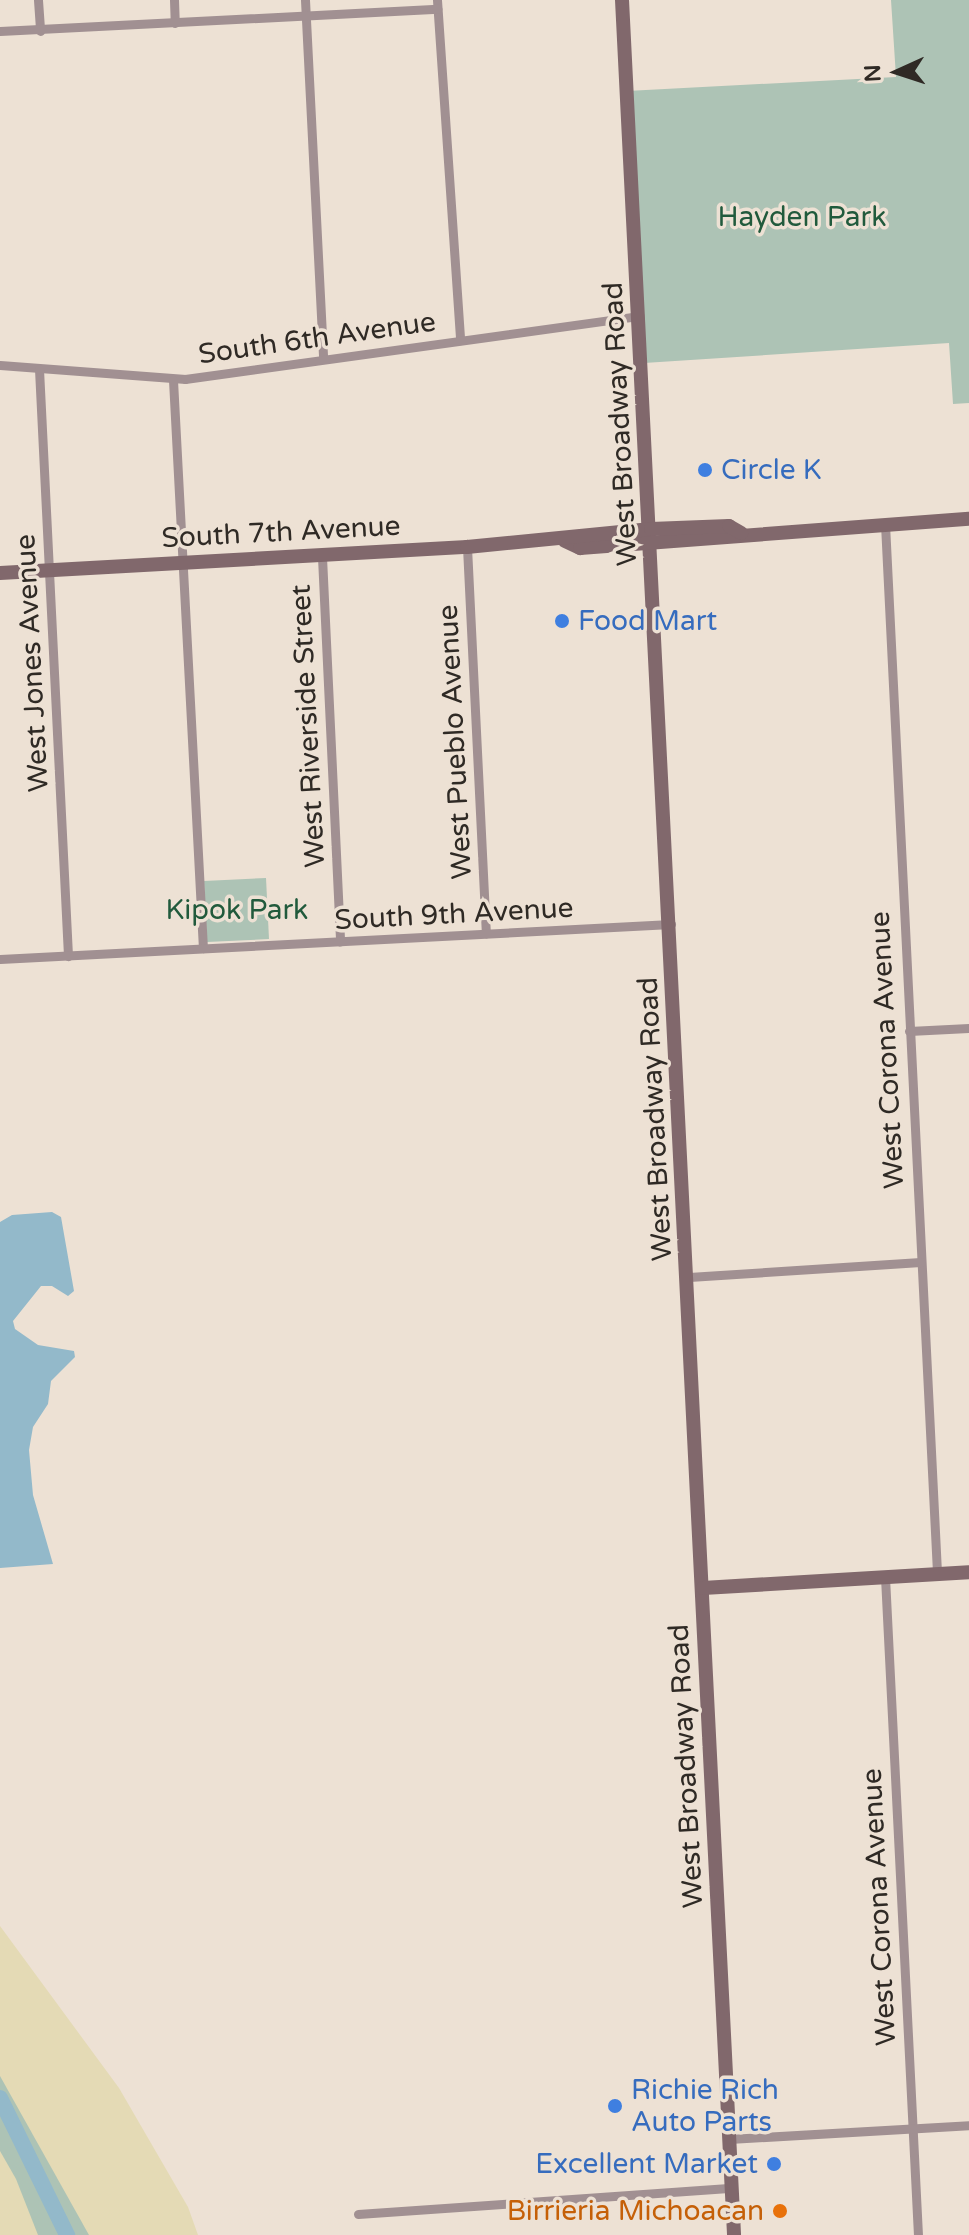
<!DOCTYPE html>
<style>
body{margin:0}
#map{position:relative;width:969px;height:2235px;overflow:hidden;background:#ede1d4;font-family:"Varela Round",sans-serif}
div>[style]{position:absolute}
[style*='--x']{left:calc(var(--x)*1px);top:calc(var(--y)*1px);width:calc(var(--w)*1px);rotate:calc(var(--a)*1deg)}
.green>*{inset:0;background:#adc3b5}
.sand>*{inset:0;background:#e4dab5}
.water>*{inset:0;background:#93b9ca}
.river>*{height:16px;margin:-8px;padding:0 8px;transform-origin:8px;border-radius:8px;background:#93b9ca}
.street>*{height:9px;margin:-4.5px;padding:0 4.5px;transform-origin:4.5px;border-radius:4.5px;background:#a19092}
.secondary>*{height:14px;margin:-7px;padding:0 7px;transform-origin:7px;border-radius:7px;background:#81686c}
.dots>*{width:22px;height:22px;translate:-50% -50%;box-sizing:border-box;border:4px solid #ede1d4;border-radius:50%}
span{translate:-50% -50%;white-space:nowrap;text-align:center;line-height:1.15;-webkit-text-stroke:7px #ede1d4;paint-order:stroke}
.park-label{font-size:28px;color:#215a3c}
.street-label{font-size:28px;color:#2f2a25}
.shop-label{font-size:28px;color:#366cbe}
.left{translate:0 -50%;text-align:left}
.right{translate:-100% -50%;text-align:right}
.food-label{font-size:28px;color:#c56008}
.north{position:absolute;left:857px;top:32px;width:80px;height:80px;-webkit-text-stroke:6px #ede1d4;paint-order:stroke;rotate:267deg;font-size:22px;font-weight:700;line-height:32px;text-align:center;color:#2f2a25}
.north::after{content:'';display:block;margin:auto;width:28px;height:36px;background:#2f2a25;clip-path:polygon(50% 0,100% 100%,50% 72%,0 100%)}
</style>
<div id="map">
<div class="green">
<div style="clip-path:polygon(891px 0,969px 0,969px 403px,953px 404px,949px 343px,644px 363px,627px 91px,896px 77px)"></div>
<div style="clip-path:polygon(266px 878px,269px 939px,207px 942px,204px 881px)"></div>
<div style="clip-path:polygon(0 1955px,178px 2235px,0 2235px)"></div>
</div>
<div class="sand">
<div style="clip-path:polygon(0 1926px,119px 2088px,188px 2207px,198px 2235px,89px 2235px,0 2076px)"></div>
<div style="clip-path:polygon(0 2151px,16px 2179px,38px 2235px,0 2235px)"></div>
</div>
<div class="water">
<div style="clip-path:polygon(52px 1212px,61px 1217px,74px 1291px,68px 1296px,52px 1286px,41px 1286px,13px 1321px,15px 1329px,38px 1345px,74px 1351px,75px 1357px,51px 1381px,48px 1404px,33px 1427px,29px 1450px,33px 1495px,53px 1564px,0 1568px,0 1222px,12px 1215px)"></div>
</div>
<div class="river">
<div style="--x:0;--y:2098;--w:153;--a:63.9"></div>
</div>
<div class="street">
<div style="--x:38;--y:0;--w:31;--a:86"></div>
<div style="--x:174;--y:0;--w:23;--a:88"></div>
<div style="--x:305;--y:0;--w:359;--a:87.1"></div>
<div style="--x:437;--y:0;--w:341;--a:86.1"></div>
<div style="--x:0;--y:31;--w:438;--a:-2.9"></div>
<div style="--x:0;--y:365;--w:186;--a:4.3"></div>
<div style="--x:185;--y:379;--w:459;--a:-7.9"></div>
<div style="--x:39;--y:369;--w:588;--a:87.17"></div>
<div style="--x:173;--y:380;--w:569;--a:86.98"></div>
<div style="--x:885;--y:524;--w:1051;--a:87.16"></div>
<div style="--x:467;--y:547;--w:387;--a:87.2"></div>
<div style="--x:322;--y:557;--w:385;--a:87.3"></div>
<div style="--x:0;--y:959;--w:672;--a:-2.99"></div>
<div style="--x:909;--y:1031;--w:60;--a:-2.9"></div>
<div style="--x:689;--y:1277;--w:232;--a:-3.7"></div>
<div style="--x:885;--y:1577;--w:659;--a:87.13"></div>
<div style="--x:729;--y:2139;--w:240;--a:-3.3"></div>
<div style="--x:358;--y:2214;--w:375;--a:-4"></div>
</div>
<div class="secondary">
<div style="--x:622;--y:0;--w:2238;--a:87.13"></div>
<div style="--x:565;--y:541;--w:17;--a:25"></div>
<div style="--x:580;--y:548;--w:390;--a:-4.3"></div>
<div style="--x:0;--y:573;--w:468;--a:-3.2"></div>
<div style="--x:467;--y:547;--w:185;--a:-5.6"></div>
<div style="--x:651;--y:529;--w:78;--a:-2.2"></div>
<div style="--x:729;--y:526;--w:14;--a:30"></div>
<div style="--x:703;--y:1588;--w:266;--a:-3.4"></div>
</div>
<div class="dots">
<div style="left:705px;top:470px;background:#3f7fe0"></div>
<div style="left:562px;top:621px;background:#3f7fe0"></div>
<div style="left:615px;top:2106px;background:#3f7fe0"></div>
<div style="left:774px;top:2164px;background:#3f7fe0"></div>
<div style="left:780px;top:2211px;background:#e8710a"></div>
</div>
<div class="park-label">
<span style="left:802px;top:217px">Hayden Park</span>
<span style="left:237px;top:910px">Kipok Park</span>
</div>
<div class="street-label">
<span style="left:317px;top:338px;rotate:-8deg">South 6th Avenue</span>
<span style="left:620px;top:424px;rotate:-93deg">West Broadway Road</span>
<span style="left:281px;top:532px;rotate:-3deg">South 7th Avenue</span>
<span style="left:32px;top:663px;rotate:-93deg">West Jones Avenue</span>
<span style="left:308px;top:726px;rotate:-93deg">West Riverside Street</span>
<span style="left:455px;top:742px;rotate:-93deg">West Pueblo Avenue</span>
<span style="left:454px;top:914px;rotate:-3deg">South 9th Avenue</span>
<span style="left:887px;top:1050px;rotate:-93deg">West Corona Avenue</span>
<span style="left:655px;top:1119px;rotate:-93deg">West Broadway Road</span>
<span style="left:686px;top:1766px;rotate:-93deg">West Broadway Road</span>
<span style="left:879px;top:1907px;rotate:-93deg">West Corona Avenue</span>
</div>
<div class="shop-label">
<span class="left" style="left:721px;top:470px">Circle K</span>
<span class="left" style="left:578px;top:621px">Food Mart</span>
<span class="left" style="left:631px;top:2106px">Richie Rich<br>Auto Parts</span>
<span class="right" style="left:758px;top:2164px">Excellent Market</span>
</div>
<div class="food-label">
<span class="right" style="left:764px;top:2211px">Birrieria Michoacan</span>
</div>
<div class="north">N</div>
</div>
